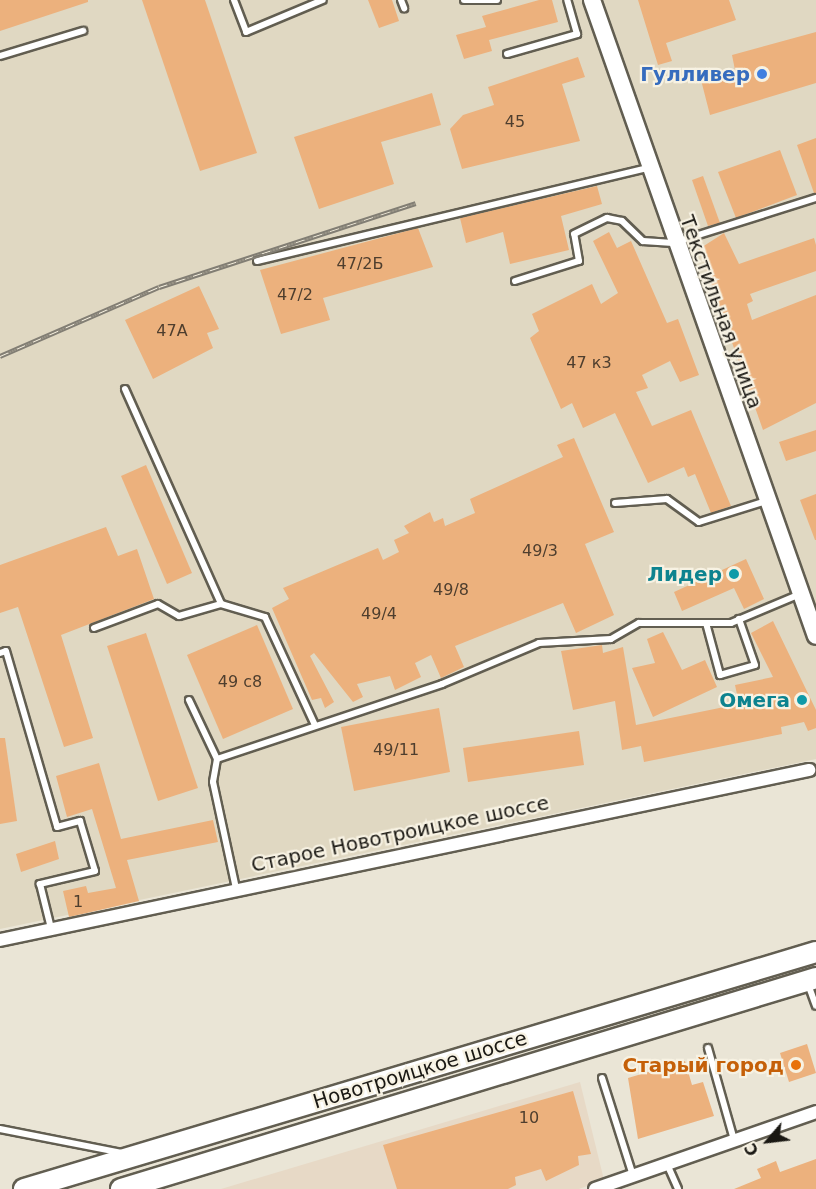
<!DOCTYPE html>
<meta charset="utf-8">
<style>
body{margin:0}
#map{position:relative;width:816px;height:1189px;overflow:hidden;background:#eae5d6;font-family:"DejaVu Sans",sans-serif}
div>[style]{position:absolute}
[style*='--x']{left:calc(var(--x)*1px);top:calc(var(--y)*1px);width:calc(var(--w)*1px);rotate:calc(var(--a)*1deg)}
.commercial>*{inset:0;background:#e7d9c6}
.built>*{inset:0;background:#e0d8c2}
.building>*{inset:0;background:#ecb17d}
.roads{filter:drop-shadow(2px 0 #625e51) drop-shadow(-2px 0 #625e51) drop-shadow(0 2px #625e51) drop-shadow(0 -2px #625e51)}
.lane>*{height:6px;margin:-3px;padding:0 3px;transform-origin:3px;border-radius:3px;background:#fff}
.street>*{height:12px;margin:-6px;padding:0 6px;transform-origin:6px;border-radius:6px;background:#fff}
.secondary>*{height:16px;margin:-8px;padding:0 8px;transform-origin:8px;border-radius:8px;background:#fff}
.primary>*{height:20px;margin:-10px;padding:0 10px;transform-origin:10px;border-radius:10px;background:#fff}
.rail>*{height:5px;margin-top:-2.5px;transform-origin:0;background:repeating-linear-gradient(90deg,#f7f2e3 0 9px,#827e74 0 18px);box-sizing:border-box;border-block:2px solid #827e74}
.dots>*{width:16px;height:16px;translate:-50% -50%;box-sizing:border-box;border:3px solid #f7f2e3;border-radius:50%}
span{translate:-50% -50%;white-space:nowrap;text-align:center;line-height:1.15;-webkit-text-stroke:4.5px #f7f2e3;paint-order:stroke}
.number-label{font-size:16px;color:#4e3e2e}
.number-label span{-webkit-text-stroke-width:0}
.shop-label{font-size:20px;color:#366cbe;font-weight:700}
.right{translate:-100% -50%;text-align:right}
.street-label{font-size:20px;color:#1a1813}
.culture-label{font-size:20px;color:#0d838f;font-weight:700}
.food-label{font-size:20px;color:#c56008;font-weight:700}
.north{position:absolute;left:738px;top:1111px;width:60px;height:60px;-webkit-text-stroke:4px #f7f2e3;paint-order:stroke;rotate:242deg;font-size:16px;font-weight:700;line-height:24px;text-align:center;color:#1a1813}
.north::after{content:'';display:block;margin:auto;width:21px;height:27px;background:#1a1813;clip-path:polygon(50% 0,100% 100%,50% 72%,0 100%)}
</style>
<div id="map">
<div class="commercial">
<div style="clip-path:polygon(580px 1082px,604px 1180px,579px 1189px,221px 1189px)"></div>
</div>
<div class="built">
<div style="clip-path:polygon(0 0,816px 0,816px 759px,0 929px)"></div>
</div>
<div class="building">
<div style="clip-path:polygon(0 0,88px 0,88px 2px,0 31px)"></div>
<div style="clip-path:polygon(142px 0,205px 0,257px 153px,200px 171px)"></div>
<div style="clip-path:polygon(368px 0,392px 0,399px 21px,379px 28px)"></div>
<div style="clip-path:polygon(539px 0,552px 0,558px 22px,489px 40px,492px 51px,464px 59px,456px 35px,486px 27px,482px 16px)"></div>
<div style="clip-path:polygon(638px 0,729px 0,736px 20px,666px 43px,672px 61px,658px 65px)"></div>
<div style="clip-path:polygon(816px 32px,816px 83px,710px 115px,701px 80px,735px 70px,732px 55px)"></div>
<div style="clip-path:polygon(578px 57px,585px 77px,562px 84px,580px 141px,462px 169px,450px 129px,463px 115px,494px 105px,488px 87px)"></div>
<div style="clip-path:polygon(432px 93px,441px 125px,381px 142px,394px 184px,319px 209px,294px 137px)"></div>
<div style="clip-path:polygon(816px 138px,816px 193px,814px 193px,797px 145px)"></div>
<div style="clip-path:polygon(780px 150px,797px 195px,736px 218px,718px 172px)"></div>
<div style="clip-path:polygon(703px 176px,720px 223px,708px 226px,692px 180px)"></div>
<div style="clip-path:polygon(597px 186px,602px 204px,561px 216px,569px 250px,510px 264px,503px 232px,466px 243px,460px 218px)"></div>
<div style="clip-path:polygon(418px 228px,433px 267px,323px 298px,330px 320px,281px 334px,260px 270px)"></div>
<div style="clip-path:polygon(609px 232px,617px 248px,631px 241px,667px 323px,678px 319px,699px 375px,680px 382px,670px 361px,642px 375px,648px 388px,636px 392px,652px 426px,691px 410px,731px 506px,711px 513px,695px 474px,688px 477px,684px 467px,648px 483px,615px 413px,583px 428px,572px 403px,561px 409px,530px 338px,539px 331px,532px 314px,592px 284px,601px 304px,618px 293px,593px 241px)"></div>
<div style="clip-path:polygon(724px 233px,739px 264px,814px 238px,816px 245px,816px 271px,750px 294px,753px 301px,747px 304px,752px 320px,816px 295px,816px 403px,763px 430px,699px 249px)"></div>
<div style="clip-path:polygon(199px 286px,219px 329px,207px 333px,213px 348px,153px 379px,125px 320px)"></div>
<div style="clip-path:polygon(816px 430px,816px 451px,786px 461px,779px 442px)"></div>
<div style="clip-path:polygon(574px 438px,614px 532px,585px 544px,614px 615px,576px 633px,563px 603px,455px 646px,464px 667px,441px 678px,431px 655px,415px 663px,421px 677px,395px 690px,390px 676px,357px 684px,363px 697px,353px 702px,314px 653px,310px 656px,334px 702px,325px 708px,321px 698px,312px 700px,272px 608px,289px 599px,283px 588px,378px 548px,383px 560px,399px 552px,394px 540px,409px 533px,404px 526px,430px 512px,434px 522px,443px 518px,445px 526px,475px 513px,470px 499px,563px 457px,557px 445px)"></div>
<div style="clip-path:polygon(146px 465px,192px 573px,167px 584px,121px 476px)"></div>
<div style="clip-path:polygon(816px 494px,816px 540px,815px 540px,800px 500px)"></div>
<div style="clip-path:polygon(106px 527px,118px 556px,137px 549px,154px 599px,61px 635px,93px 738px,64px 747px,18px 607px,0 613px,0 565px)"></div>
<div style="clip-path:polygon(746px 559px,764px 599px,744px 609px,734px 588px,682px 611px,674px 592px)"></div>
<div style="clip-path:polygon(773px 621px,816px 710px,816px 728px,808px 731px,804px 722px,781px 727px,782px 734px,644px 762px,641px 746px,622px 750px,615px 701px,573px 710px,561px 651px,602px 645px,603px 653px,623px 647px,636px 725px,739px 704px,735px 685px,773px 677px,751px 633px)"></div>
<div style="clip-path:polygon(257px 625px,293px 709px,223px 739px,187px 655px)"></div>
<div style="clip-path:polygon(663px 632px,682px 670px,705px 660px,717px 687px,653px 717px,632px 668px,655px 663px,647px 639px)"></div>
<div style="clip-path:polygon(146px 633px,198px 788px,158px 801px,107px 646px)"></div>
<div style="clip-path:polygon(439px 708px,450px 772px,354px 791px,341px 727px)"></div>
<div style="clip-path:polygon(579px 731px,584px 765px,468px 782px,463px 748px)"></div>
<div style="clip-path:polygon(0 738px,5px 738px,17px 821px,0 824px)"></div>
<div style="clip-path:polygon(99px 763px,121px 839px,213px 820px,218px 842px,127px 860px,139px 901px,69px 917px,63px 891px,86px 886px,88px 893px,116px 888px,92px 809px,67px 817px,56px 776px)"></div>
<div style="clip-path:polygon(55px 841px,59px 859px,21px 872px,16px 854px)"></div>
<div style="clip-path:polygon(807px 1044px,816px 1073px,789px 1082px,780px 1053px)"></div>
<div style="clip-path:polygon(685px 1061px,692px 1085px,703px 1082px,714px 1116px,638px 1139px,628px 1078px)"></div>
<div style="clip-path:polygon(573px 1091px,591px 1154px,578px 1156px,579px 1165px,546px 1181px,541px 1169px,515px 1177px,516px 1185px,508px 1189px,397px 1189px,383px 1145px)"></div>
<div style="clip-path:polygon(816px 1159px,816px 1189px,734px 1189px,761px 1178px,757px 1169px,776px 1161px,780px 1172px)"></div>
</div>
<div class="roads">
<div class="lane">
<div style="--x:234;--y:0;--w:34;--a:69"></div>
<div style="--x:246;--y:32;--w:83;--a:-22.6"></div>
<div style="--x:401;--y:0;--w:9;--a:69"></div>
<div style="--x:464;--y:0;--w:33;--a:0"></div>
<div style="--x:507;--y:54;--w:73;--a:-15.9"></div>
<div style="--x:577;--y:34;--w:35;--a:-106"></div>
<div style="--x:0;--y:56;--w:87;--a:-16.8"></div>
<div style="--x:257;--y:261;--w:402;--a:-13.4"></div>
<div style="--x:515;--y:281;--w:67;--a:-17.4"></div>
<div style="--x:579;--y:261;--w:27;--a:-100"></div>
<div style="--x:574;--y:234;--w:37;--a:-26"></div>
<div style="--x:607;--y:218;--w:15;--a:11"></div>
<div style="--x:622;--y:221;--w:29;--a:44"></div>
<div style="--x:643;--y:241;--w:30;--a:4"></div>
<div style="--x:673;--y:243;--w:150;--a:-17.5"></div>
<div style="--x:125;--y:389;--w:235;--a:65.9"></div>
<div style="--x:221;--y:604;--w:46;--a:16.5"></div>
<div style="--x:265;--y:617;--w:119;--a:65.2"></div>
<div style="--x:615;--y:503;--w:52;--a:-4.4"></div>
<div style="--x:667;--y:499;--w:39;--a:36"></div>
<div style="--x:699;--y:522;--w:70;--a:-17.4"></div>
<div style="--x:706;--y:623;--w:54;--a:74.9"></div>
<div style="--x:720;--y:675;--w:36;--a:-16"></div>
<div style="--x:755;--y:665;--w:49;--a:-109.2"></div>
<div style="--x:94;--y:628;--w:68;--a:-20.6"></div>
<div style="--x:158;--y:604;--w:24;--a:30"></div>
<div style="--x:179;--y:616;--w:44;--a:-15.9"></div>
<div style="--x:0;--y:653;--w:6;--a:-18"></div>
<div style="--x:6;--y:651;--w:183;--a:73.8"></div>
<div style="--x:57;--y:827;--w:24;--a:-15"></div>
<div style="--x:80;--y:821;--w:52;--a:73.3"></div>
<div style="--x:95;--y:871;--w:57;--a:166.7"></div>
<div style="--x:40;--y:884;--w:45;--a:76"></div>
<div style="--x:189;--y:700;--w:65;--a:64.6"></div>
<div style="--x:217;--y:759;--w:237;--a:-18.4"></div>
<div style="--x:442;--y:684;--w:105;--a:-22.9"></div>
<div style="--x:539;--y:643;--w:72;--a:-3.2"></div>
<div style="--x:611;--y:639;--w:32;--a:-30"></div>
<div style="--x:639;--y:623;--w:92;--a:0"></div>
<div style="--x:731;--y:623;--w:75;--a:-22.8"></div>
<div style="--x:217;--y:759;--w:23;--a:100"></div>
<div style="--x:213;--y:782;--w:108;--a:77.8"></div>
<div style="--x:808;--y:984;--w:23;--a:70"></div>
<div style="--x:708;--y:1048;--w:96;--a:74.2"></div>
<div style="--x:602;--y:1078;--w:103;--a:72.4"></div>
<div style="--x:0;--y:1129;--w:124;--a:11.1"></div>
<div style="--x:667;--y:1164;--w:27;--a:66"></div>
</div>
<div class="street">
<div style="--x:0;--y:940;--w:827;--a:-11.87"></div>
<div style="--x:595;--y:1189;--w:234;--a:-19.2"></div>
</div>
<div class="secondary">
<div style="--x:592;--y:0;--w:674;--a:70.6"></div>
</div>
<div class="primary">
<div style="--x:24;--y:1189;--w:827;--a:-16.66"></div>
<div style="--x:121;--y:1189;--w:726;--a:-16.89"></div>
</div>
</div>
<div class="rail">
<div style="--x:0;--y:356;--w:173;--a:-23.5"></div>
<div style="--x:159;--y:287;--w:270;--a:-18.1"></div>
</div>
<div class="dots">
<div style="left:762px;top:74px;background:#3f7fe0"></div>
<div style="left:734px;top:574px;background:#0f9aa8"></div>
<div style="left:802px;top:700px;background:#0f9aa8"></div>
<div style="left:796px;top:1065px;background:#e8710a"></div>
</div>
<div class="number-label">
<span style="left:515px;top:122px">45</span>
<span style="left:360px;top:264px">47/2Б</span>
<span style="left:295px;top:295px">47/2</span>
<span style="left:172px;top:331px">47А</span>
<span style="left:589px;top:363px">47 к3</span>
<span style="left:540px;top:551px">49/3</span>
<span style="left:451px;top:590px">49/8</span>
<span style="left:379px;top:614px">49/4</span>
<span style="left:240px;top:682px">49 с8</span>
<span style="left:396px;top:750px">49/11</span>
<span style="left:78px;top:902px">1</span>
<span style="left:529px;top:1118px">10</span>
</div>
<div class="shop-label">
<span class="right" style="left:750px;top:74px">Гулливер</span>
</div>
<div class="street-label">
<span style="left:721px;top:312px;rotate:70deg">Текстильная улица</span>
<span style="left:400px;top:834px;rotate:-12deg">Старое Новотроицкое шоссе</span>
<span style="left:420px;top:1070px;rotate:-17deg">Новотроицкое шоссе</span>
</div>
<div class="culture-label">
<span class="right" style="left:722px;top:574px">Лидер</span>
<span class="right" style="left:790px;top:700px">Омега</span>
</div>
<div class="food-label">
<span class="right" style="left:784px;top:1065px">Старый город</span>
</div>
<div class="north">С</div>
</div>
